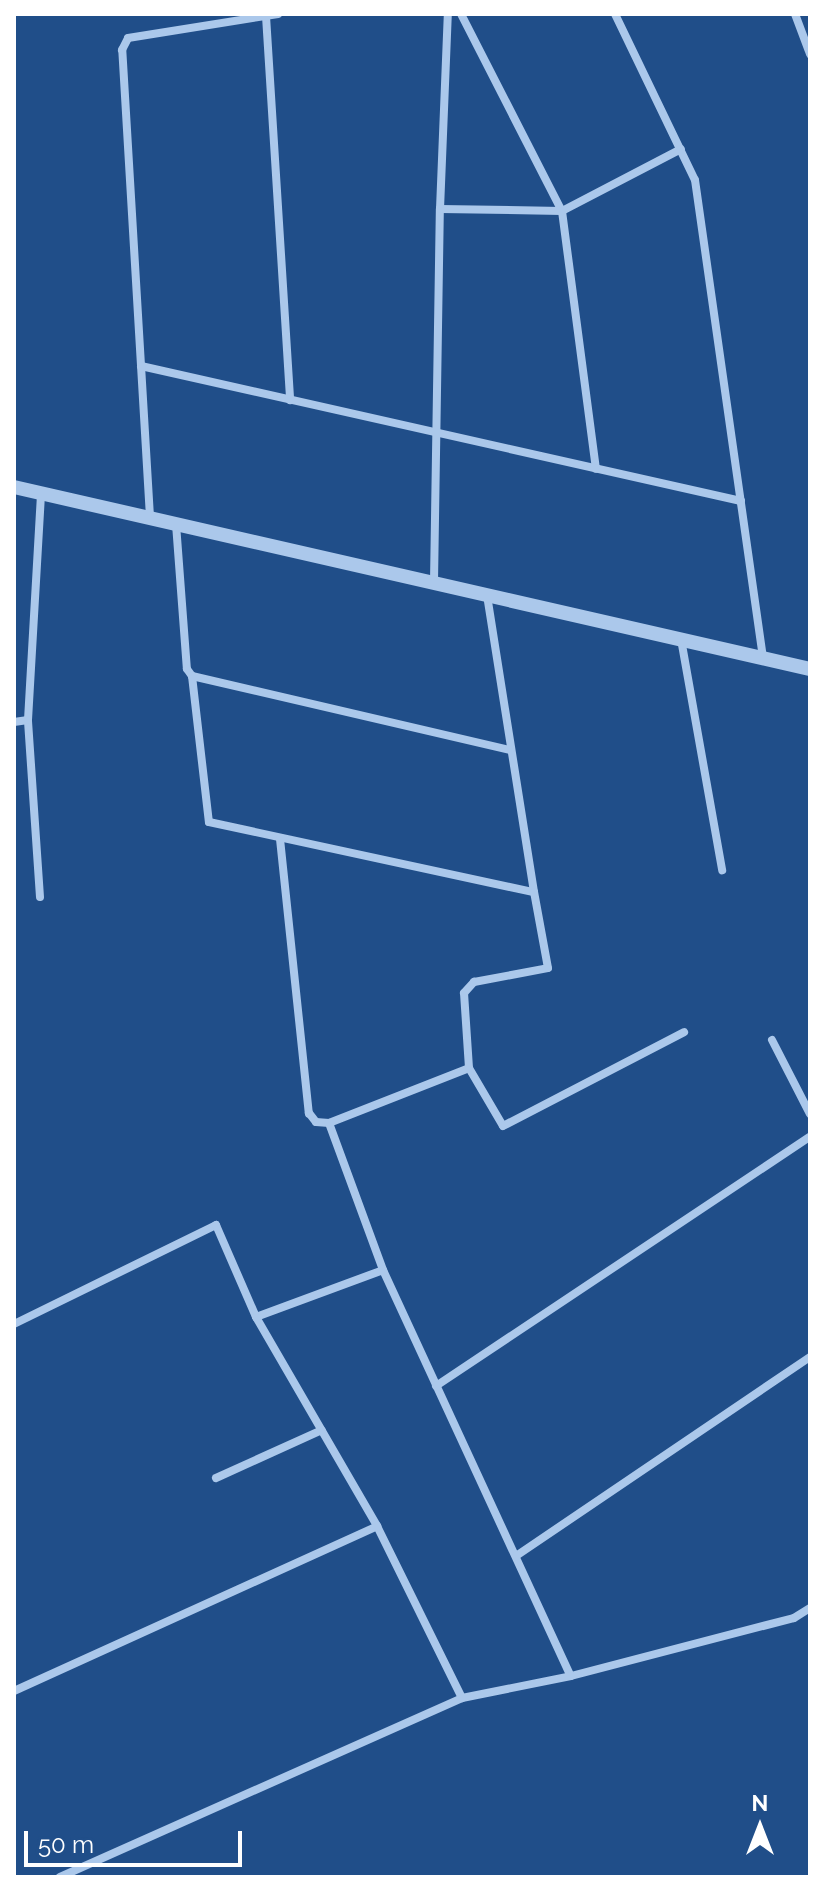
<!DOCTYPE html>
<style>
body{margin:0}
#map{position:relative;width:824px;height:1891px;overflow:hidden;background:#204e89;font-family:Raleway,sans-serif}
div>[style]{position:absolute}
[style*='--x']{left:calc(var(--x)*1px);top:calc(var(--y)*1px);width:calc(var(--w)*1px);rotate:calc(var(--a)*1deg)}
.minor>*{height:8px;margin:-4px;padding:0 4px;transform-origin:4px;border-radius:4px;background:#abc8eb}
.tertiary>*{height:14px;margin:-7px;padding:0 7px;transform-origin:7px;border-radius:7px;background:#abc8eb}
span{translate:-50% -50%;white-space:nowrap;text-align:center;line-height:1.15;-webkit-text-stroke:8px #204e89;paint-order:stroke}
.frame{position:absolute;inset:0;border:16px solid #fff;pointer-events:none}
.north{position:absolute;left:720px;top:1787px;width:80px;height:80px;-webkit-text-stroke:6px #204e89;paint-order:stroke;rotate:0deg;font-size:22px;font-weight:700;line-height:32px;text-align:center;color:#fff}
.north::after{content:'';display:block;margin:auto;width:28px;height:36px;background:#fff;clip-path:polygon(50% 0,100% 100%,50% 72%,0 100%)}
.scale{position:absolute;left:24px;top:1831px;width:218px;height:36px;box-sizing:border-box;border:4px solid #fff;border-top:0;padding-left:10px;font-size:24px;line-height:28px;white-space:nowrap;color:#fff;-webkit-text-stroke:6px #204e89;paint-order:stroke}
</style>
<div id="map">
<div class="minor">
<div style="--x:461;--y:14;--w:221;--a:62.9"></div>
<div style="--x:562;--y:211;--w:260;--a:82.5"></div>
<div style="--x:615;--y:14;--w:184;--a:64.3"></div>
<div style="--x:695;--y:180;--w:481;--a:81.9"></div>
<div style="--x:795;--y:14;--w:43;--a:69.4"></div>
<div style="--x:266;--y:16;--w:385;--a:86.4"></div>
<div style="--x:440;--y:209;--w:122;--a:0.9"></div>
<div style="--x:562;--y:211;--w:134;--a:-27.5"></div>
<div style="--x:141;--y:366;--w:615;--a:12.68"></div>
<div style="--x:150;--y:517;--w:468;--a:-93.4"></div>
<div style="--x:122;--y:50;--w:13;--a:-63"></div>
<div style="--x:128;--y:38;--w:152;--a:-9.1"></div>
<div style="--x:176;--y:524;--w:145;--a:85.7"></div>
<div style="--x:187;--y:669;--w:9;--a:54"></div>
<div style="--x:192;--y:676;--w:147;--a:83.4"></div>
<div style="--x:209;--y:822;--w:332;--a:12.2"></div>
<div style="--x:534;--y:892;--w:302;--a:-99"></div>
<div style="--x:434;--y:582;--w:373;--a:-89.1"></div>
<div style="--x:440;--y:209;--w:195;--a:-87.7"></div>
<div style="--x:681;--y:639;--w:235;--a:79.9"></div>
<div style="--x:192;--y:676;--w:326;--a:13.1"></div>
<div style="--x:14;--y:722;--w:14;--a:-8"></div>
<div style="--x:280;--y:839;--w:276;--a:84"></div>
<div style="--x:309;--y:1113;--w:11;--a:52"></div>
<div style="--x:316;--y:1122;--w:13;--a:4"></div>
<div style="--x:329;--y:1123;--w:157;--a:69.8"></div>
<div style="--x:383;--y:1270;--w:447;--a:65.2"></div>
<div style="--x:571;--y:1676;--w:230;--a:-14.6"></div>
<div style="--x:794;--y:1618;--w:19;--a:-32"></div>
<div style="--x:40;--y:897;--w:177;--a:-93.9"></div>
<div style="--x:28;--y:720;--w:227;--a:-86.7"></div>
<div style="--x:772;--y:1040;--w:83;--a:62.8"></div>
<div style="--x:469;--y:1068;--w:67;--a:59.6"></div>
<div style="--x:503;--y:1126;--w:204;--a:-27.4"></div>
<div style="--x:329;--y:1123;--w:150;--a:-21.4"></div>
<div style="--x:469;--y:1068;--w:75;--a:-93.8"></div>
<div style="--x:464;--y:993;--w:15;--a:-48"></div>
<div style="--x:474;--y:982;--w:75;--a:-10.7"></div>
<div style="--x:548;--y:968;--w:77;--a:-100.4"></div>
<div style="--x:256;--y:1317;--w:135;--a:-20.3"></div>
<div style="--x:14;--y:1324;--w:225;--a:-26.1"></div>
<div style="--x:216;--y:1225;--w:100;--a:66.5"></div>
<div style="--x:256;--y:1317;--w:241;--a:59.9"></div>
<div style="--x:377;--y:1526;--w:192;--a:63.7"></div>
<div style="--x:436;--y:1386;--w:449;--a:-33.7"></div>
<div style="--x:216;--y:1478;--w:116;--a:-24.4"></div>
<div style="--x:516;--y:1556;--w:355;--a:-34.1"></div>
<div style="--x:14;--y:1691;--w:399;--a:-24.4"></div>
<div style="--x:60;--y:1877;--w:440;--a:-24"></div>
<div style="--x:462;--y:1698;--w:111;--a:-11.4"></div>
</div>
<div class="tertiary">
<div style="--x:14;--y:487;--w:817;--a:12.88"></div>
</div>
<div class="frame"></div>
<div class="north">N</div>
<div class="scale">50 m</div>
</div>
